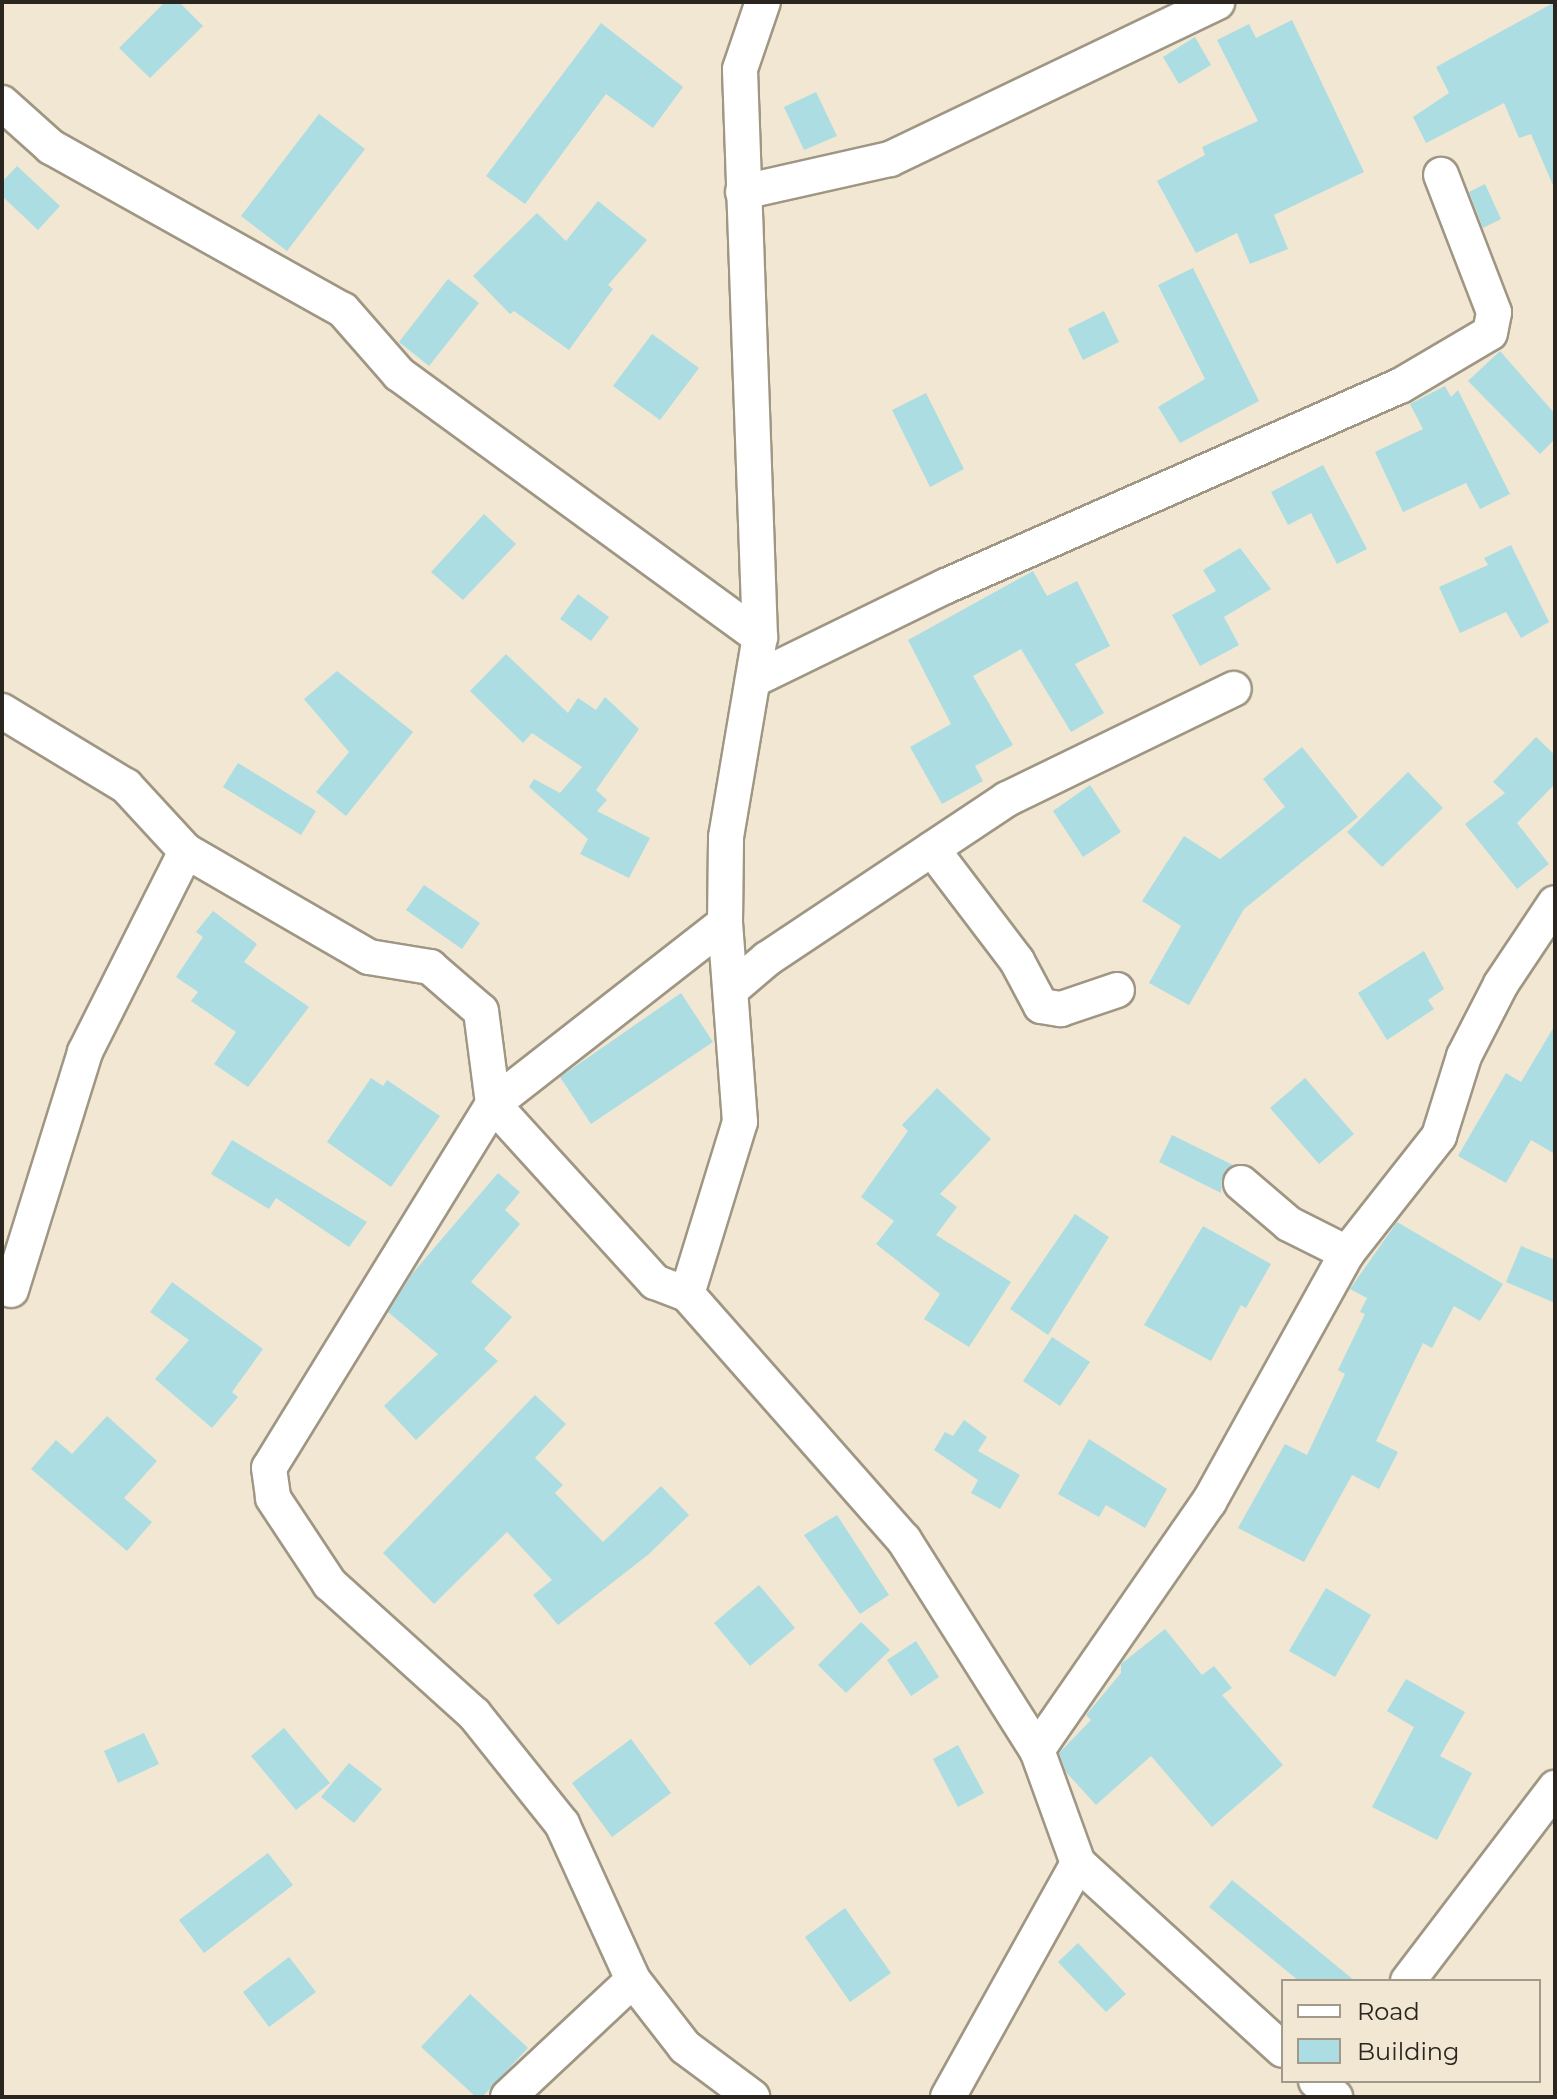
<!DOCTYPE html>
<style>
body{margin:0}
#map{position:relative;width:1557px;height:2099px;overflow:hidden;background:#f1e7d3;font-family:Montserrat,sans-serif}
div>[style]{position:absolute}
[style*='--x']{left:calc(var(--x)*1px);top:calc(var(--y)*1px);width:calc(var(--w)*1px);rotate:calc(var(--a)*1deg)}
.building>*{inset:0;background:#acdde2}
.roads{filter:drop-shadow(2px 0 #9f9683) drop-shadow(-2px 0 #9f9683) drop-shadow(0 2px #9f9683) drop-shadow(0 -2px #9f9683)}
.minor>*{height:34px;margin:-17px;padding:0 17px;transform-origin:17px;border-radius:17px;background:#fff}
span{translate:-50% -50%;white-space:nowrap;text-align:center;line-height:1.15;-webkit-text-stroke:6px #f1e7d3;paint-order:stroke}
.frame{position:absolute;inset:0;border:4px solid #2a261f;pointer-events:none}
.legend{position:absolute;left:1281px;top:1979px;width:260px;height:104px;box-sizing:border-box;background:#f1e7d3;border:2px solid #a19a8b;margin:0;padding:10px 14px;list-style:none;font-size:24px;color:#2a261f}
.legend li{display:flex;align-items:center;gap:16px;height:40px}
.legend b{width:40px;border:2px solid #a19a8b}
</style>
<div id="map">
<div class="building">
<div style="clip-path:polygon(165px 2px,179px 2px,203px 26px,150px 78px,119px 48px)"></div>
<div style="clip-path:polygon(1555px 2px,1555px 190px,1531px 134px,1519px 138px,1504px 103px,1426px 143px,1413px 117px,1449px 93px,1436px 67px)"></div>
<div style="clip-path:polygon(1292px 20px,1364px 172px,1274px 215px,1288px 249px,1250px 264px,1237px 233px,1196px 253px,1157px 181px,1205px 155px,1202px 147px,1258px 121px,1217px 40px,1249px 24px,1256px 38px)"></div>
<div style="clip-path:polygon(601px 23px,683px 87px,653px 128px,606px 94px,525px 204px,486px 176px)"></div>
<div style="clip-path:polygon(1195px 37px,1211px 65px,1179px 84px,1163px 57px)"></div>
<div style="clip-path:polygon(816px 92px,837px 136px,804px 150px,784px 107px)"></div>
<div style="clip-path:polygon(319px 114px,365px 149px,287px 251px,241px 216px)"></div>
<div style="clip-path:polygon(17px 166px,60px 206px,38px 230px,2px 196px,2px 182px)"></div>
<div style="clip-path:polygon(1485px 184px,1501px 219px,1483px 228px,1469px 192px)"></div>
<div style="clip-path:polygon(598px 201px,647px 240px,608px 285px,613px 289px,569px 350px,514px 311px,510px 314px,473px 276px,537px 213px,566px 241px)"></div>
<div style="clip-path:polygon(1193px 268px,1259px 401px,1180px 443px,1158px 407px,1205px 379px,1158px 285px)"></div>
<div style="clip-path:polygon(448px 279px,479px 303px,429px 366px,399px 342px)"></div>
<div style="clip-path:polygon(1104px 311px,1119px 342px,1083px 360px,1068px 329px)"></div>
<div style="clip-path:polygon(652px 334px,699px 368px,660px 420px,613px 386px)"></div>
<div style="clip-path:polygon(1500px 351px,1555px 414px,1555px 439px,1540px 454px,1468px 381px)"></div>
<div style="clip-path:polygon(1445px 386px,1451px 397px,1458px 390px,1510px 494px,1480px 509px,1466px 483px,1403px 512px,1375px 452px,1423px 429px,1410px 404px)"></div>
<div style="clip-path:polygon(926px 393px,964px 469px,930px 487px,892px 410px)"></div>
<div style="clip-path:polygon(1323px 465px,1367px 549px,1337px 564px,1311px 513px,1288px 525px,1271px 492px)"></div>
<div style="clip-path:polygon(484px 514px,516px 544px,463px 600px,431px 572px)"></div>
<div style="clip-path:polygon(1511px 545px,1549px 622px,1521px 638px,1506px 612px,1460px 633px,1439px 587px,1488px 565px,1484px 558px)"></div>
<div style="clip-path:polygon(1240px 548px,1271px 589px,1224px 617px,1239px 645px,1200px 666px,1172px 615px,1216px 591px,1203px 570px)"></div>
<div style="clip-path:polygon(1033px 571px,1047px 596px,1077px 581px,1110px 646px,1075px 664px,1104px 713px,1071px 732px,1021px 649px,973px 676px,1013px 745px,975px 766px,983px 781px,942px 804px,910px 747px,951px 724px,908px 640px)"></div>
<div style="clip-path:polygon(578px 594px,609px 617px,591px 641px,560px 619px)"></div>
<div style="clip-path:polygon(506px 654px,568px 713px,578px 698px,596px 710px,605px 697px,639px 729px,596px 790px,607px 800px,597px 811px,650px 838px,629px 878px,580px 854px,588px 839px,529px 787px,534px 779px,560px 793px,582px 767px,532px 733px,523px 743px,470px 691px)"></div>
<div style="clip-path:polygon(337px 671px,413px 732px,346px 816px,316px 792px,349px 752px,304px 699px)"></div>
<div style="clip-path:polygon(1536px 737px,1555px 755px,1555px 784px,1517px 823px,1549px 864px,1517px 889px,1465px 824px,1505px 793px,1493px 782px)"></div>
<div style="clip-path:polygon(1302px 747px,1358px 817px,1244px 909px,1189px 1005px,1149px 983px,1181px 926px,1142px 901px,1184px 836px,1220px 859px,1285px 807px,1263px 779px)"></div>
<div style="clip-path:polygon(238px 763px,316px 811px,301px 835px,223px 787px)"></div>
<div style="clip-path:polygon(1408px 772px,1443px 808px,1382px 867px,1347px 832px)"></div>
<div style="clip-path:polygon(1090px 785px,1121px 832px,1083px 857px,1053px 811px)"></div>
<div style="clip-path:polygon(424px 885px,480px 923px,462px 949px,406px 910px)"></div>
<div style="clip-path:polygon(213px 911px,257px 944px,244px 962px,309px 1007px,248px 1087px,214px 1064px,236px 1032px,191px 1001px,198px 992px,176px 977px,203px 937px,196px 932px)"></div>
<div style="clip-path:polygon(1424px 951px,1444px 989px,1428px 1000px,1434px 1009px,1387px 1040px,1358px 993px)"></div>
<div style="clip-path:polygon(681px 993px,713px 1042px,591px 1124px,560px 1077px)"></div>
<div style="clip-path:polygon(1555px 1025px,1555px 1154px,1531px 1140px,1506px 1183px,1458px 1156px,1506px 1073px,1521px 1082px)"></div>
<div style="clip-path:polygon(371px 1078px,383px 1086px,387px 1080px,440px 1116px,391px 1187px,327px 1142px)"></div>
<div style="clip-path:polygon(1305px 1078px,1354px 1134px,1319px 1164px,1270px 1108px)"></div>
<div style="clip-path:polygon(937px 1088px,991px 1139px,940px 1194px,957px 1207px,936px 1235px,1011px 1282px,969px 1347px,924px 1319px,940px 1294px,876px 1244px,894px 1221px,861px 1197px,908px 1131px,902px 1125px)"></div>
<div style="clip-path:polygon(1172px 1135px,1233px 1165px,1222px 1179px,1221px 1193px,1159px 1162px)"></div>
<div style="clip-path:polygon(232px 1140px,367px 1222px,349px 1247px,276px 1198px,269px 1209px,211px 1174px)"></div>
<div style="clip-path:polygon(498px 1173px,520px 1192px,505px 1210px,520px 1224px,471px 1282px,512px 1317px,484px 1349px,498px 1361px,416px 1440px,384px 1406px,438px 1354px,388px 1312px,412px 1274px)"></div>
<div style="clip-path:polygon(1075px 1214px,1109px 1237px,1048px 1335px,1010px 1309px)"></div>
<div style="clip-path:polygon(1397px 1222px,1503px 1284px,1480px 1321px,1454px 1306px,1432px 1348px,1423px 1343px,1376px 1441px,1398px 1452px,1379px 1489px,1352px 1475px,1304px 1562px,1238px 1528px,1285px 1444px,1307px 1455px,1345px 1374px,1338px 1370px,1365px 1314px,1360px 1312px,1367px 1298px,1350px 1289px)"></div>
<div style="clip-path:polygon(1203px 1226px,1271px 1264px,1246px 1308px,1241px 1305px,1211px 1361px,1144px 1325px)"></div>
<div style="clip-path:polygon(1521px 1246px,1555px 1260px,1555px 1303px,1506px 1282px)"></div>
<div style="clip-path:polygon(172px 1282px,263px 1349px,232px 1392px,238px 1397px,212px 1428px,155px 1379px,189px 1340px,150px 1312px)"></div>
<div style="clip-path:polygon(1052px 1337px,1090px 1362px,1060px 1406px,1023px 1381px)"></div>
<div style="clip-path:polygon(535px 1395px,566px 1424px,535px 1458px,563px 1485px,555px 1493px,603px 1542px,661px 1486px,689px 1515px,649px 1554px,558px 1625px,533px 1595px,552px 1580px,507px 1532px,434px 1604px,383px 1553px)"></div>
<div style="clip-path:polygon(107px 1416px,157px 1461px,124px 1498px,152px 1522px,127px 1551px,31px 1469px,56px 1440px,72px 1454px)"></div>
<div style="clip-path:polygon(964px 1420px,987px 1437px,978px 1451px,1020px 1475px,1000px 1509px,971px 1493px,978px 1480px,934px 1450px,945px 1432px,953px 1436px)"></div>
<div style="clip-path:polygon(1089px 1439px,1167px 1489px,1145px 1528px,1106px 1505px,1099px 1517px,1058px 1494px)"></div>
<div style="clip-path:polygon(837px 1515px,889px 1595px,860px 1614px,804px 1535px)"></div>
<div style="clip-path:polygon(759px 1585px,795px 1628px,750px 1666px,714px 1623px)"></div>
<div style="clip-path:polygon(1326px 1588px,1371px 1615px,1335px 1677px,1289px 1651px)"></div>
<div style="clip-path:polygon(861px 1622px,890px 1650px,846px 1693px,818px 1665px)"></div>
<div style="clip-path:polygon(1165px 1629px,1202px 1675px,1214px 1666px,1232px 1688px,1222px 1695px,1283px 1765px,1212px 1827px,1151px 1756px,1096px 1805px,1066px 1772px,1059px 1753px,1091px 1720px,1086px 1715px,1121px 1673px,1121px 1664px)"></div>
<div style="clip-path:polygon(916px 1641px,939px 1677px,911px 1696px,887px 1660px)"></div>
<div style="clip-path:polygon(1406px 1679px,1465px 1712px,1440px 1756px,1472px 1773px,1437px 1840px,1372px 1807px,1414px 1727px,1387px 1711px)"></div>
<div style="clip-path:polygon(284px 1728px,330px 1783px,296px 1810px,251px 1756px)"></div>
<div style="clip-path:polygon(144px 1733px,159px 1764px,118px 1783px,104px 1751px)"></div>
<div style="clip-path:polygon(631px 1739px,671px 1793px,612px 1837px,572px 1783px)"></div>
<div style="clip-path:polygon(958px 1745px,984px 1793px,958px 1807px,933px 1759px)"></div>
<div style="clip-path:polygon(349px 1763px,382px 1789px,354px 1823px,321px 1797px)"></div>
<div style="clip-path:polygon(268px 1853px,293px 1885px,204px 1953px,179px 1920px)"></div>
<div style="clip-path:polygon(1232px 1880px,1355px 1981px,1299px 1981px,1209px 1907px)"></div>
<div style="clip-path:polygon(845px 1908px,891px 1973px,850px 2002px,805px 1937px)"></div>
<div style="clip-path:polygon(1078px 1943px,1126px 1994px,1106px 2012px,1058px 1962px)"></div>
<div style="clip-path:polygon(289px 1957px,316px 1992px,269px 2027px,243px 1992px)"></div>
<div style="clip-path:polygon(470px 1994px,528px 2048px,482px 2097px,476px 2097px,421px 2047px)"></div>
</div>
<div class="roads">
<div class="minor">
<div style="--x:2;--y:103;--w:66;--a:41.9"></div>
<div style="--x:51;--y:147;--w:334;--a:29.2"></div>
<div style="--x:343;--y:310;--w:85;--a:48.8"></div>
<div style="--x:399;--y:374;--w:447;--a:36.1"></div>
<div style="--x:743;--y:192;--w:151;--a:-12.7"></div>
<div style="--x:890;--y:159;--w:363;--a:-25.6"></div>
<div style="--x:753;--y:680;--w:215;--a:-26"></div>
<div style="--x:946;--y:586;--w:496;--a:-23.8"></div>
<div style="--x:1400;--y:386;--w:104;--a:-30.5"></div>
<div style="--x:1490;--y:333;--w:21;--a:-79"></div>
<div style="--x:1494;--y:312;--w:147;--a:-111.1"></div>
<div style="--x:2;--y:711;--w:145;--a:31.2"></div>
<div style="--x:126;--y:786;--w:88;--a:47.3"></div>
<div style="--x:186;--y:851;--w:211;--a:30.1"></div>
<div style="--x:369;--y:957;--w:62;--a:9.3"></div>
<div style="--x:430;--y:967;--w:67;--a:40.8"></div>
<div style="--x:481;--y:1011;--w:94;--a:82.6"></div>
<div style="--x:493;--y:1104;--w:241;--a:47.7"></div>
<div style="--x:655;--y:1282;--w:34;--a:21"></div>
<div style="--x:687;--y:1294;--w:328;--a:48.6"></div>
<div style="--x:904;--y:1540;--w:249;--a:57.7"></div>
<div style="--x:1037;--y:1750;--w:120;--a:70.1"></div>
<div style="--x:1078;--y:1863;--w:277;--a:42.4"></div>
<div style="--x:932;--y:849;--w:141;--a:52.8"></div>
<div style="--x:1017;--y:961;--w:51;--a:61.9"></div>
<div style="--x:1041;--y:1006;--w:20;--a:9"></div>
<div style="--x:1061;--y:1009;--w:59;--a:-18.7"></div>
<div style="--x:725;--y:923;--w:294;--a:142"></div>
<div style="--x:493;--y:1104;--w:427;--a:121.6"></div>
<div style="--x:269;--y:1468;--w:30;--a:82"></div>
<div style="--x:273;--y:1498;--w:103;--a:56.5"></div>
<div style="--x:330;--y:1584;--w:194;--a:42.1"></div>
<div style="--x:474;--y:1714;--w:141;--a:51.3"></div>
<div style="--x:562;--y:1824;--w:171;--a:65.5"></div>
<div style="--x:633;--y:1980;--w:85;--a:52.2"></div>
<div style="--x:685;--y:2047;--w:84;--a:36.7"></div>
<div style="--x:733;--y:988;--w:45;--a:-40.5"></div>
<div style="--x:767;--y:959;--w:288;--a:-33.7"></div>
<div style="--x:1007;--y:799;--w:252;--a:-25.9"></div>
<div style="--x:1241;--y:1183;--w:63;--a:40.5"></div>
<div style="--x:1289;--y:1224;--w:65;--a:26.6"></div>
<div style="--x:1347;--y:1253;--w:149;--a:-51.8"></div>
<div style="--x:1439;--y:1136;--w:84;--a:-72.6"></div>
<div style="--x:1464;--y:1056;--w:81;--a:-62.8"></div>
<div style="--x:1501;--y:984;--w:97;--a:-56.3"></div>
<div style="--x:11;--y:1290;--w:249;--a:-72.7"></div>
<div style="--x:85;--y:1052;--w:225;--a:-63.3"></div>
<div style="--x:687;--y:1294;--w:180;--a:-72.9"></div>
<div style="--x:740;--y:1122;--w:200;--a:-94.3"></div>
<div style="--x:725;--y:923;--w:86;--a:-89.3"></div>
<div style="--x:726;--y:837;--w:203;--a:-80.4"></div>
<div style="--x:760;--y:637;--w:568;--a:-92.02"></div>
<div style="--x:740;--y:69;--w:71;--a:-71.1"></div>
<div style="--x:1037;--y:1750;--w:302;--a:-55.3"></div>
<div style="--x:1209;--y:1502;--w:285;--a:-61"></div>
<div style="--x:1408;--y:1981;--w:243;--a:-52.7"></div>
<div style="--x:1316;--y:2081;--w:25;--a:40"></div>
<div style="--x:508;--y:2097;--w:171;--a:-43.1"></div>
<div style="--x:948;--y:2097;--w:268;--a:-60.9"></div>
</div>
</div>
<div class="frame"></div>
<ul class="legend">
<li><b style="height:10px;background:#fff"></b>Road</li>
<li><b style="height:22px;background:#acdde2"></b>Building</li>
</ul>
</div>
